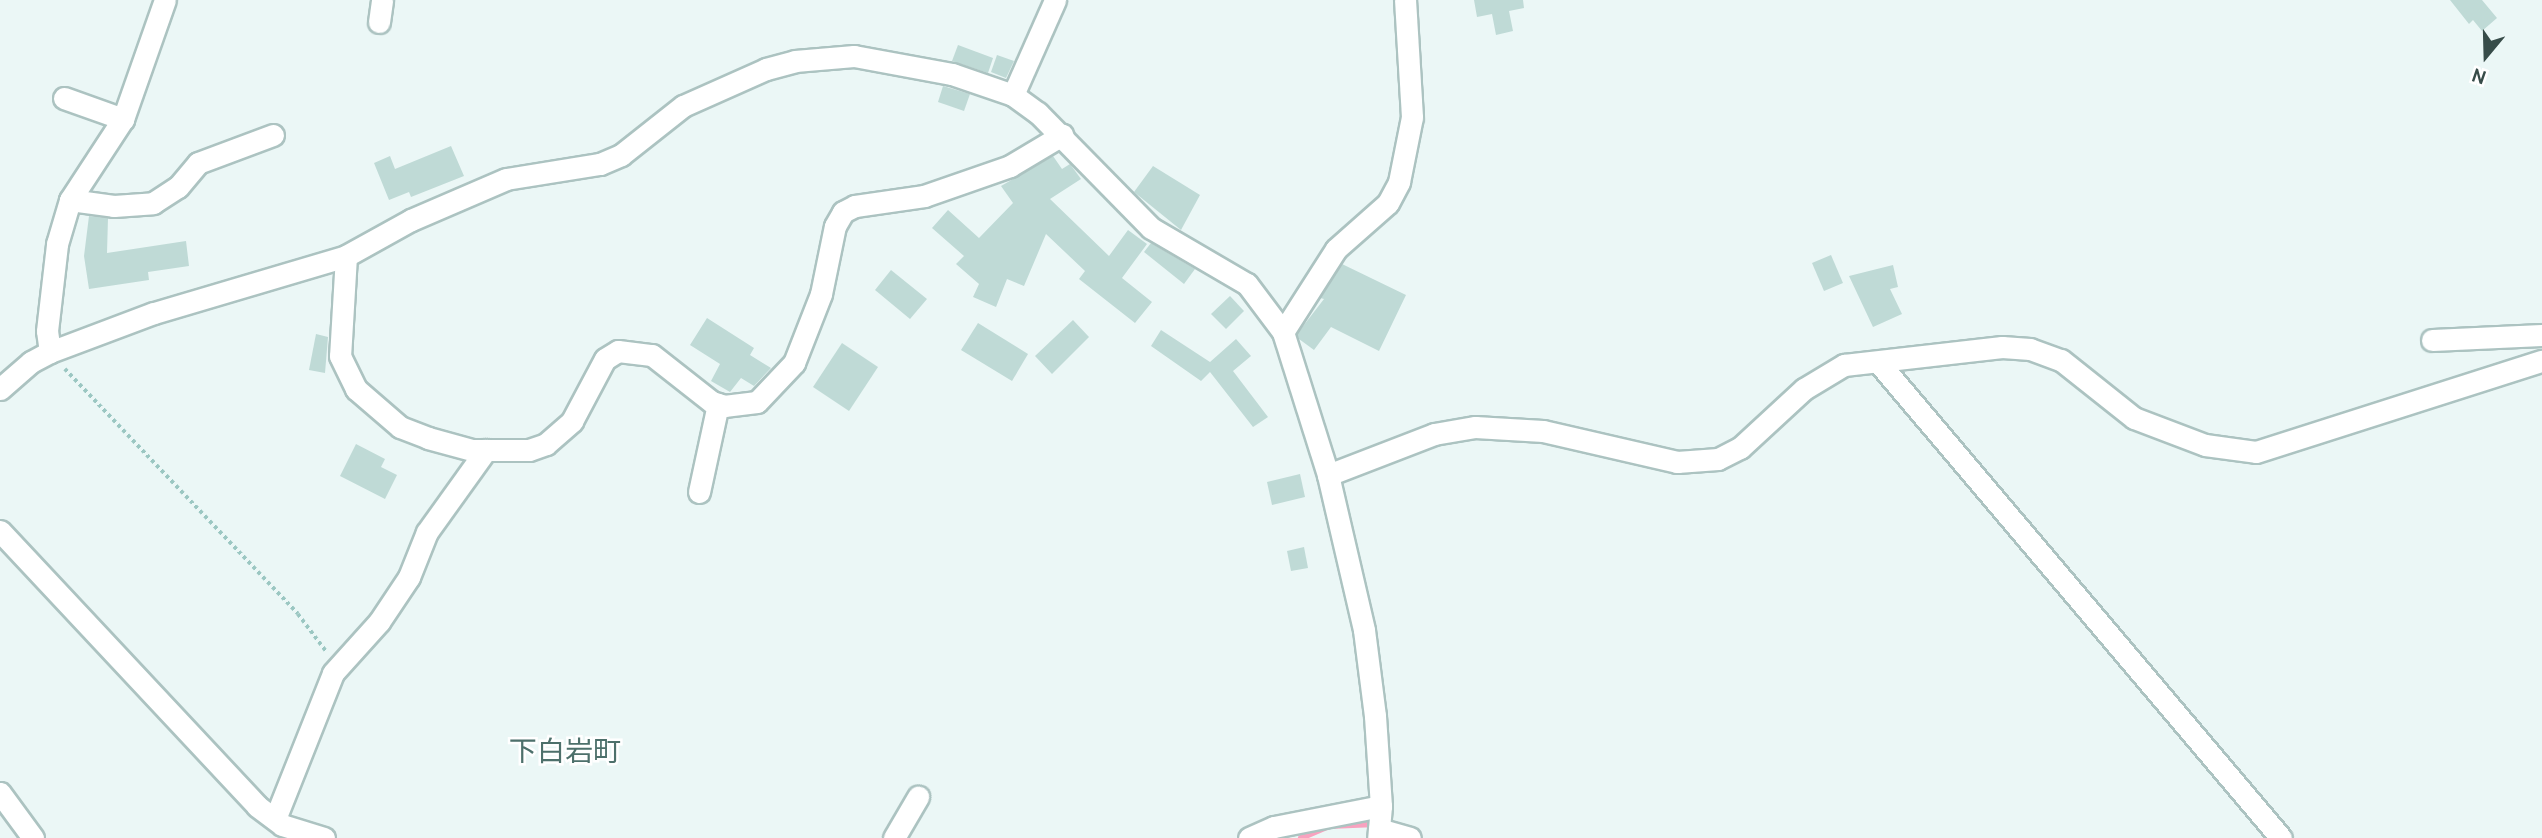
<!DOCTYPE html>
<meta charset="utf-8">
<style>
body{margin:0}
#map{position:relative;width:2542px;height:838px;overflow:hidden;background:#ebf7f6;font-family:Cabin,"Noto Sans JP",sans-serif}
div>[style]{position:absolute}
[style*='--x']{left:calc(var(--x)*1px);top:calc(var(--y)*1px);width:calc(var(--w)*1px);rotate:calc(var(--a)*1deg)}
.stream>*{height:6px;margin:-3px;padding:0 3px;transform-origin:3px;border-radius:3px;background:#f8a2bf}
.building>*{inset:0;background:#bfdad6}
.path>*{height:3.5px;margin-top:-1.75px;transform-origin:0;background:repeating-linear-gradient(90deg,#9bc7c2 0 3.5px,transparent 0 7px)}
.roads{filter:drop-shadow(2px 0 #acc3c1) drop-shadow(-2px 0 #acc3c1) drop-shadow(0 2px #acc3c1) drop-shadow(0 -2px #acc3c1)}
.minor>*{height:21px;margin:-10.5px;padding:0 10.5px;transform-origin:10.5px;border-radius:10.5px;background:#fff}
span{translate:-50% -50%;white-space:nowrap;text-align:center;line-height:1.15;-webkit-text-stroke:5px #fff;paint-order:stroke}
.quarter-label{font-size:28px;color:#4d706b}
.north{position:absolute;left:2451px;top:21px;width:70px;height:70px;-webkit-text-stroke:5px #fff;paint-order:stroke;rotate:199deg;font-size:19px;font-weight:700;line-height:28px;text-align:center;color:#374c49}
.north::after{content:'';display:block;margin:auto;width:24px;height:32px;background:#374c49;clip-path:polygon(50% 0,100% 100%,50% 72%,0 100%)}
</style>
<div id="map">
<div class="stream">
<div style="--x:1301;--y:838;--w:30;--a:-23"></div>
<div style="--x:1329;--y:826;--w:48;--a:-2.4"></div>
</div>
<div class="building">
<div style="clip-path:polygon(1474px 0,1523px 0,1524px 8px,1509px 11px,1513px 31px,1496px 35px,1492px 14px,1477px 17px)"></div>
<div style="clip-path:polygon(2450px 0,2482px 0,2497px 18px,2482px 31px,2473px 20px,2469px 24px)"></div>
<div style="clip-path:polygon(958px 45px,993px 58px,988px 73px,952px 61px)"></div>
<div style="clip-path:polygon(997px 55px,1014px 61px,1006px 78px,991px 72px)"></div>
<div style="clip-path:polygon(943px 86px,970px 94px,964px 111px,938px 102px)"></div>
<div style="clip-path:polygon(451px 146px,464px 176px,411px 197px,409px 192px,389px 200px,374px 163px,390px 156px,395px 169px)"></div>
<div style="clip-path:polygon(1053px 156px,1062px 169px,1070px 164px,1081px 179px,1050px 199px,1109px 256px,1128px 230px,1147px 244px,1122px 278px,1152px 302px,1135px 323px,1079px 279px,1085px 271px,1046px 234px,1024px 286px,1007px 279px,996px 307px,973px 297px,979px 284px,956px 264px,964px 256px,932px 228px,948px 210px,979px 238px,1013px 203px,1001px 186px)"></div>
<div style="clip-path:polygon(1153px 166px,1200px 195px,1181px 230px,1134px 192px)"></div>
<div style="clip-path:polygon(89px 216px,108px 218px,107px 253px,186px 241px,189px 266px,148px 272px,149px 280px,89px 289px,84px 256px)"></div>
<div style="clip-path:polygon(1151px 243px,1195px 269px,1184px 284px,1144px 252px)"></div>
<div style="clip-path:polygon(1831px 255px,1843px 283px,1824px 291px,1812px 263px)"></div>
<div style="clip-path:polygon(1342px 264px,1406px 295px,1379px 351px,1331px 327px,1314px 350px,1299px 339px,1297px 334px,1324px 299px,1320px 298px)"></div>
<div style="clip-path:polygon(1893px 265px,1898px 287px,1890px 289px,1902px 314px,1873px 327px,1849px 276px)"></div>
<div style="clip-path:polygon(891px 270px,927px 299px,910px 319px,875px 290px)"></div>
<div style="clip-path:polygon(1230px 296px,1244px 311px,1226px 329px,1211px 314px)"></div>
<div style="clip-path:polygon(707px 318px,754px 348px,750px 355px,771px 368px,754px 386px,741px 378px,730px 392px,711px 381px,720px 364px,690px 345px)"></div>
<div style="clip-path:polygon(1073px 320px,1089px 337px,1052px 374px,1035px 356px)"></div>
<div style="clip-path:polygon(978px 323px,1028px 354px,1012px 381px,961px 350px)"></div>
<div style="clip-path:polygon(1161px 330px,1210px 362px,1236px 339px,1251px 356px,1233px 371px,1268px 417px,1253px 427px,1210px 372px,1201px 381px,1151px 346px)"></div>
<div style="clip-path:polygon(316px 334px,328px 337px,325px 373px,309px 370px)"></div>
<div style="clip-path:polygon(842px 343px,878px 367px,849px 411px,813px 387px)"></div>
<div style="clip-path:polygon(356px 444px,385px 459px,381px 467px,397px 475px,385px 499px,340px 476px)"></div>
<div style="clip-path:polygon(1300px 474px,1305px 497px,1272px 505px,1267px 482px)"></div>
<div style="clip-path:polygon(1304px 547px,1308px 568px,1291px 571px,1287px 551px)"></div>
</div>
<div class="path">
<div style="--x:65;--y:369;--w:338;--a:46.4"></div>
<div style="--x:298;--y:614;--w:46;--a:52.9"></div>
</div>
<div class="roads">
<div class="minor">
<div style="--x:379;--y:22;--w:22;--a:-82"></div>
<div style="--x:1013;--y:95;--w:104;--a:-66.1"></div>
<div style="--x:64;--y:98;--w:63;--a:19.6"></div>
<div style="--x:70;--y:200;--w:44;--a:7.8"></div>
<div style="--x:114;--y:206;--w:39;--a:-4"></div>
<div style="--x:153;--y:203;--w:30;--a:-33"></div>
<div style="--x:178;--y:187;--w:31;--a:-50"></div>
<div style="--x:198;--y:163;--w:80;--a:-20.5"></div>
<div style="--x:346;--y:256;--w:100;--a:93.4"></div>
<div style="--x:340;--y:356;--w:37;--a:64"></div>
<div style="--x:356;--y:389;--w:58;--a:40.8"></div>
<div style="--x:400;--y:427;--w:30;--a:21"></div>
<div style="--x:428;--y:438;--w:46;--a:15.3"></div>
<div style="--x:472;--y:450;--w:57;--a:0"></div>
<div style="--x:529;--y:450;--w:18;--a:-19"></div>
<div style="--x:546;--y:444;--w:35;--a:-41"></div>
<div style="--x:572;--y:421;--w:70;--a:-62"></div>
<div style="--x:605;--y:359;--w:15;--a:-32"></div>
<div style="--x:618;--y:351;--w:34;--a:7"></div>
<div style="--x:652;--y:355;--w:76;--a:38.1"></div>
<div style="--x:712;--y:402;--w:13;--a:18"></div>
<div style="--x:724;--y:406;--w:33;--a:-7"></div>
<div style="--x:757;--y:402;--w:54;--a:-46.5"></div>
<div style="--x:794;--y:363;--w:74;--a:-68.6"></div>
<div style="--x:821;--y:294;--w:69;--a:-78.4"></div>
<div style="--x:835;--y:226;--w:16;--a:-60"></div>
<div style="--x:843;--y:212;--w:13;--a:-27"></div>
<div style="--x:855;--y:206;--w:70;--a:-8.2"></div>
<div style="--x:924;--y:196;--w:91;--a:-19.2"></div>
<div style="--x:1010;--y:166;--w:61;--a:-30.8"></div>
<div style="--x:1283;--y:332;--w:98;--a:-57.4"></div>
<div style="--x:1336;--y:249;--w:69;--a:-41.5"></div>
<div style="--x:1388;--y:203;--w:24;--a:-62"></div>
<div style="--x:1399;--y:182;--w:66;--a:-78.7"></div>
<div style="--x:1412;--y:117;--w:117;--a:-93.4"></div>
<div style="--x:2432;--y:340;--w:110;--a:-2.6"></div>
<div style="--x:50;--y:352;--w:21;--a:-98"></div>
<div style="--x:47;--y:331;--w:88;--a:-83.4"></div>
<div style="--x:57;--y:244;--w:46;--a:-73.5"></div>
<div style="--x:70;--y:200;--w:97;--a:-56.8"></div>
<div style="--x:123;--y:119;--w:126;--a:-70.6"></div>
<div style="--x:1879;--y:363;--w:622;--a:49.76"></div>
<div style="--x:0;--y:389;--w:41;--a:-41.1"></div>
<div style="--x:31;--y:362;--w:21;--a:-28"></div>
<div style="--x:50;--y:352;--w:111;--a:-20.6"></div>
<div style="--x:154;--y:313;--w:200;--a:-16.5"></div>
<div style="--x:346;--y:256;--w:74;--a:-29"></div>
<div style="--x:411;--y:220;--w:103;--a:-23.3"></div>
<div style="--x:506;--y:179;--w:95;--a:-9.1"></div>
<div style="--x:600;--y:164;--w:23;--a:-23"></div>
<div style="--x:621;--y:155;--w:79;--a:-38.3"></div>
<div style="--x:683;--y:106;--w:91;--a:-24"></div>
<div style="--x:766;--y:69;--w:30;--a:-15"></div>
<div style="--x:795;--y:61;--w:59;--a:-4.8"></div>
<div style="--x:854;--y:56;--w:100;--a:10.4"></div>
<div style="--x:952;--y:74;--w:65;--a:19"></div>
<div style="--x:1013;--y:95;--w:31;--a:36"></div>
<div style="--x:1038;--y:113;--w:161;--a:45.5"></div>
<div style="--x:1151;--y:228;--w:111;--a:30.3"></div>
<div style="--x:1247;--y:284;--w:60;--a:53.1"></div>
<div style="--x:1283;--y:332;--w:150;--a:72.5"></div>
<div style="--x:1328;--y:475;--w:159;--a:76.9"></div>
<div style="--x:1364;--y:630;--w:87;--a:82.7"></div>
<div style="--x:1375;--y:716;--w:90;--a:86.2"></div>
<div style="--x:1381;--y:806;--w:32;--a:95"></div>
<div style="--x:1328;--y:475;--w:114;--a:-21.1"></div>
<div style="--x:1434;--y:434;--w:42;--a:-9.7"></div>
<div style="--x:1475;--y:427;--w:68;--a:3.4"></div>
<div style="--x:1543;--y:431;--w:138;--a:13"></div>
<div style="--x:1677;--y:462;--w:41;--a:-4.2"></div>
<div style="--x:1718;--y:459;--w:25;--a:-27"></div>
<div style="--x:1740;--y:448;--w:87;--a:-42.7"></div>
<div style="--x:1804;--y:389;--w:47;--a:-31"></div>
<div style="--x:1844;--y:365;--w:159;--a:-6.5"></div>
<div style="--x:2002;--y:347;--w:28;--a:4"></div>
<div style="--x:2030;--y:349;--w:33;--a:20"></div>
<div style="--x:2061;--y:360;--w:93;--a:38.5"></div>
<div style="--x:2134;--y:418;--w:76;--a:20.8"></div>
<div style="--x:2205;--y:445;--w:51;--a:7.8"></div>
<div style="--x:2256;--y:452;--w:300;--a:-17.7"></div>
<div style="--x:699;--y:492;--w:90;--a:-77.8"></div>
<div style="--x:0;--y:531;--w:376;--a:46.9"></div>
<div style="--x:257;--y:806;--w:31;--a:37"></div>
<div style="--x:282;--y:825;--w:44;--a:17.2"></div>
<div style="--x:0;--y:793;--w:56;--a:53.7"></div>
<div style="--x:275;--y:819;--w:157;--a:-68.3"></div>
<div style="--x:333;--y:673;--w:69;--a:-48"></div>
<div style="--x:379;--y:622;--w:54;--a:-56.3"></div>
<div style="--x:409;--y:577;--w:48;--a:-68.2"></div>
<div style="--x:427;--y:532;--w:101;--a:-54.3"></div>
<div style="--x:1379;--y:829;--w:32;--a:16"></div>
<div style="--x:894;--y:838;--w:48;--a:-59.7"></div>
<div style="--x:1249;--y:838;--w:27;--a:-24"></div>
<div style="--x:1274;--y:827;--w:109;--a:-11.1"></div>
</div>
</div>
<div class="quarter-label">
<span style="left:565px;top:751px">下白岩町</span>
</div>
<div class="north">N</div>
</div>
